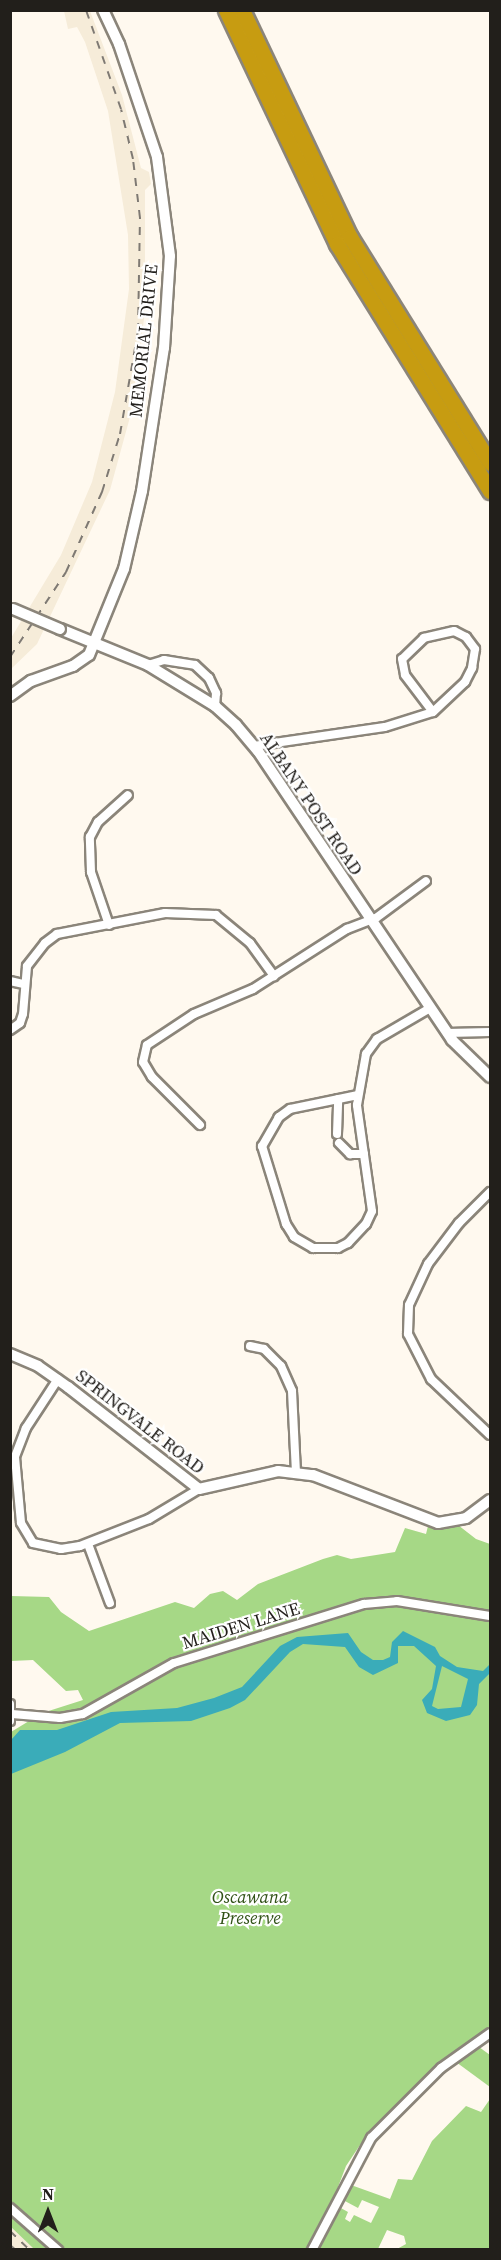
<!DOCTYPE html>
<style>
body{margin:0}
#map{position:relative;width:501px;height:2260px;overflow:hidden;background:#fff9ef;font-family:"Source Serif 4",serif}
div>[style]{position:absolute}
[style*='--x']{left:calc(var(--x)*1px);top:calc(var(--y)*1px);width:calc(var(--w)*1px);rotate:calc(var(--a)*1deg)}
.built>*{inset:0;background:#f6ecd9}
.green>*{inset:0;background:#a6d886}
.water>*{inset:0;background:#3aacb9}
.roads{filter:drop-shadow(2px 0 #8b857a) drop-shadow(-2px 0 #8b857a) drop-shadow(0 2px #8b857a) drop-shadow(0 -2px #8b857a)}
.street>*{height:8px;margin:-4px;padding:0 4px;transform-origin:4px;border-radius:4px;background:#fff}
.secondary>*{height:10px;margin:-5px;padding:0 5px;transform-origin:5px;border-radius:5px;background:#fff}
.highway>*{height:15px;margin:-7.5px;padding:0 7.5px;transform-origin:7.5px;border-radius:7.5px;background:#c79c11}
.rail>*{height:2px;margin-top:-1px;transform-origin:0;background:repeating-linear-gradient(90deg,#7e7973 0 8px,transparent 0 16px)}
.bridges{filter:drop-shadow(2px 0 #8b857a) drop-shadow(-2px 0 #8b857a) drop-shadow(0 2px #8b857a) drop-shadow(0 -2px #8b857a)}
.secondary-bridge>*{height:10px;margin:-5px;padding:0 5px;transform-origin:5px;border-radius:5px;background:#fff}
span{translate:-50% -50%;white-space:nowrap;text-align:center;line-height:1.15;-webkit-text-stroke:4.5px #fff;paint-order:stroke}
.street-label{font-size:18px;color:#221f1b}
.park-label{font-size:18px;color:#315217;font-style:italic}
.frame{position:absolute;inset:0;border:12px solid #221f1b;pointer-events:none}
.north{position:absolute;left:18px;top:2182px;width:60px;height:60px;-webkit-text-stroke:4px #fff;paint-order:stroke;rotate:0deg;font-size:16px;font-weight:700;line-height:24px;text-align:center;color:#221f1b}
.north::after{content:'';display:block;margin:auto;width:21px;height:27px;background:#221f1b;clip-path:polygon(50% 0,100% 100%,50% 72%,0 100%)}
</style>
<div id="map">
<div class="built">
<div style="clip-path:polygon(64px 11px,90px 11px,122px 95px,141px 168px,149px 172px,151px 184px,145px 190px,145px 312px,130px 417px,110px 490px,37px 644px,11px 669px,11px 638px,61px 555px,92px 482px,115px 392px,129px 289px,128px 235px,108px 111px,85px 42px,77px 27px,68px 29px)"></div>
<div style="clip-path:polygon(10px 2227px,11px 2227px,34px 2249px,11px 2249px)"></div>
</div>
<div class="green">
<div style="clip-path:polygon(458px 1525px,476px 1539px,490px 1544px,490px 2027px,433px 2068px,366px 2136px,346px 2166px,330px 2208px,307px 2249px,34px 2249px,11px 2227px,11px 1732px,29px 1721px,90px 1715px,87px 1710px,36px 1715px,83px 1700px,78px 1690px,66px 1691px,33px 1660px,11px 1661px,11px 1596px,49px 1597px,61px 1612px,89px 1631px,175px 1602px,194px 1608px,210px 1594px,223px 1591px,237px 1600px,258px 1584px,323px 1559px,337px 1555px,351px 1559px,395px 1552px,405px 1528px,426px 1534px,428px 1526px)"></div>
<div style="clip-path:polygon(479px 2047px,490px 2055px,490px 2087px,456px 2062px)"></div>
<div style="clip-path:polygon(490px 2099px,490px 2249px,397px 2249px,406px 2244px,404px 2236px,387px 2230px,378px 2249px,320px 2248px,339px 2207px,348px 2212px,345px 2219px,350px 2222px,354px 2215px,371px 2223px,379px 2207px,362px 2200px,358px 2208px,343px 2200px,351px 2185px,390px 2199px,398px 2179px,412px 2180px,432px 2141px,466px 2106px,481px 2112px)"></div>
</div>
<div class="water">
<div style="clip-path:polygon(evenodd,403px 1631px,435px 1647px,440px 1656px,457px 1667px,483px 1671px,490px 1664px,490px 1673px,479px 1684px,477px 1705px,470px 1715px,446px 1721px,427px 1713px,422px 1700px,432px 1689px,436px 1666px,414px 1646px,398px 1646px,398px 1663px,373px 1675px,359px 1667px,345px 1647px,303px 1644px,290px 1652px,245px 1700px,230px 1708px,191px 1721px,120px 1723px,65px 1752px,11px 1774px,11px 1740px,20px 1730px,57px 1730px,111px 1712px,177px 1708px,214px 1698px,242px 1687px,280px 1646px,297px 1637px,348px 1633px,361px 1652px,373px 1660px,383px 1660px,390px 1657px,392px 1642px,403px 1631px,442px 1666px,468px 1679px,461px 1707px,438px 1709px,432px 1706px,442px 1666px)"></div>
</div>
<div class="roads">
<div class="street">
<div style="--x:148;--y:665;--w:17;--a:-17"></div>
<div style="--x:164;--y:660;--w:31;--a:9"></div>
<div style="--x:195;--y:665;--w:19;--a:43"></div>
<div style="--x:209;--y:678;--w:17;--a:65"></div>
<div style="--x:216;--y:693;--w:13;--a:94"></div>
<div style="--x:254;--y:746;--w:132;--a:-8.3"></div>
<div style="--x:385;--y:727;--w:50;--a:-17.4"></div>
<div style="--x:433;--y:712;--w:44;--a:-43.2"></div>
<div style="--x:465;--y:682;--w:16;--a:-63"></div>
<div style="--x:472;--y:668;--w:19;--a:-81"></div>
<div style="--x:475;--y:649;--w:15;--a:-127"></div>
<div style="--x:466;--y:637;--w:13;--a:-153"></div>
<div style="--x:454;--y:631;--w:31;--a:167"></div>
<div style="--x:424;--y:638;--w:30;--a:136"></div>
<div style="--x:402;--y:659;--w:16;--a:79"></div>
<div style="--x:405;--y:675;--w:46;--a:52.9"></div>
<div style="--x:109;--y:925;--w:56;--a:-108.8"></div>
<div style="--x:91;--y:872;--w:35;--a:-92"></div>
<div style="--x:90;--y:837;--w:17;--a:-62"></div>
<div style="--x:98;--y:822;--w:40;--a:-42"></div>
<div style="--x:10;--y:981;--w:13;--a:13"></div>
<div style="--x:10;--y:1030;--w:12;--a:-35"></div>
<div style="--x:20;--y:1023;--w:9;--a:-72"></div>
<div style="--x:23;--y:1014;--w:48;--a:-85.2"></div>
<div style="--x:27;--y:966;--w:29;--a:-52"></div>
<div style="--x:45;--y:943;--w:15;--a:-37"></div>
<div style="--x:57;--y:934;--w:110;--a:-11"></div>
<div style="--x:165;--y:913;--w:51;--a:2.2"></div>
<div style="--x:216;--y:915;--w:44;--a:39.5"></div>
<div style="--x:250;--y:943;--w:41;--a:54"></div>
<div style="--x:447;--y:1033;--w:43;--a:-1.3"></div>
<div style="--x:358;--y:1095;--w:69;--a:168.4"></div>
<div style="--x:290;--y:1109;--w:14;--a:144"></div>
<div style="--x:279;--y:1117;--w:34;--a:120"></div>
<div style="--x:262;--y:1146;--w:82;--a:72.9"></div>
<div style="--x:286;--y:1224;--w:15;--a:58"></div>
<div style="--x:294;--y:1237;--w:22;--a:30"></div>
<div style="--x:313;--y:1248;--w:25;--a:0"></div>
<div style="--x:338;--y:1248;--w:11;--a:-27"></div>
<div style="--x:348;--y:1243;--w:26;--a:-47"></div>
<div style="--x:366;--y:1224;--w:14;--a:-65"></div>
<div style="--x:372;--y:1211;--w:107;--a:-98.1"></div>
<div style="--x:357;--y:1105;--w:52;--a:-80"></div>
<div style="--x:366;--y:1054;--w:19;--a:-54"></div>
<div style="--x:377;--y:1039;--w:61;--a:-30.3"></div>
<div style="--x:200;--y:1125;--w:68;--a:-135"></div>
<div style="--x:152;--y:1077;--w:17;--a:-121"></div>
<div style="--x:143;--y:1062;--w:17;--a:-77"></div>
<div style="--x:147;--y:1045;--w:56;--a:-33.4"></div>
<div style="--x:194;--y:1014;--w:64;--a:-23"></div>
<div style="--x:253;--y:989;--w:112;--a:-32.6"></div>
<div style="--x:347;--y:929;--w:31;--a:-21"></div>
<div style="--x:376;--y:918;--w:62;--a:-36.5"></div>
<div style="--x:337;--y:1134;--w:35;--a:-88"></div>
<div style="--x:339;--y:1143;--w:16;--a:45"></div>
<div style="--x:350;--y:1154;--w:14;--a:0"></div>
<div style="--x:490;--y:1192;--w:44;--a:135"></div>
<div style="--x:459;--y:1223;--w:51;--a:127.1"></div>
<div style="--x:428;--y:1264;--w:45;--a:114.9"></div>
<div style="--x:409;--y:1305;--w:29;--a:92"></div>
<div style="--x:408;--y:1334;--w:51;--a:62.9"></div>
<div style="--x:431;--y:1379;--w:81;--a:43.5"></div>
<div style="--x:250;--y:1346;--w:14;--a:12"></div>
<div style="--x:264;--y:1349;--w:24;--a:45"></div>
<div style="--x:281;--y:1366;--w:27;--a:66"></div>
<div style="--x:292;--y:1391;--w:82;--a:87.2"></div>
<div style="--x:58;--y:1379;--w:59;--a:123.1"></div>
<div style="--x:26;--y:1428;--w:31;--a:111"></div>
<div style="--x:15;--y:1457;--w:66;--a:84.8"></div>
<div style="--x:21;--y:1523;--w:23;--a:59"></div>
<div style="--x:33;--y:1543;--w:29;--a:12"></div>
<div style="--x:61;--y:1549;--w:19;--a:-9"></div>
<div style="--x:80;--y:1546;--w:74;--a:-21.4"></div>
<div style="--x:149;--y:1519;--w:58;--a:-31"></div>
<div style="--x:88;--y:1544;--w:63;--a:69.6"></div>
<div style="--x:10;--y:1704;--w:17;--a:90"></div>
<div style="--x:12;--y:1714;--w:48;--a:4.8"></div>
<div style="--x:60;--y:1718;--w:23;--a:-10"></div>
<div style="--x:83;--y:1714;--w:104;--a:-29.3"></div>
<div style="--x:174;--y:1663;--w:199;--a:-17.3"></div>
<div style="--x:364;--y:1604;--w:33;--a:-5"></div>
<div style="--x:397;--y:1601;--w:94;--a:9.2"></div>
<div style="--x:10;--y:2208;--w:64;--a:41.2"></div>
<div style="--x:312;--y:2250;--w:127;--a:-62.2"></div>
<div style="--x:371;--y:2138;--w:99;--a:-45"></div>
<div style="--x:441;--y:2068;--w:60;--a:-35.5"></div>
</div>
<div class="secondary">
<div style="--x:60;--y:629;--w:95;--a:22.2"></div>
<div style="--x:148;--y:665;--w:79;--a:31.5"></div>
<div style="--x:215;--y:706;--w:28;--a:42"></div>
<div style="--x:236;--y:725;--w:34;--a:50"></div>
<div style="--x:258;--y:751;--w:348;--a:56.1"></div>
<div style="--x:452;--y:1040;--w:53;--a:44.2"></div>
<div style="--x:10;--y:696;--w:26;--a:-36"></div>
<div style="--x:31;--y:681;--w:45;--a:-19.7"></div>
<div style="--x:73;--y:666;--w:19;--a:-35"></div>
<div style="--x:89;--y:655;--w:93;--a:-67.9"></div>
<div style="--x:124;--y:569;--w:80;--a:-77"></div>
<div style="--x:142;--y:491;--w:145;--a:-81.3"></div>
<div style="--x:164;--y:348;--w:92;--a:-86.3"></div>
<div style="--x:170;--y:256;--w:100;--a:-97.5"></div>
<div style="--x:157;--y:157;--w:119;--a:-108.6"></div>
<div style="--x:119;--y:44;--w:38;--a:-115"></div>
<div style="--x:10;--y:1354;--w:30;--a:23"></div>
<div style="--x:38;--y:1366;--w:37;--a:35"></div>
<div style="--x:68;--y:1387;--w:166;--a:37.9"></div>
<div style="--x:199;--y:1489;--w:81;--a:-12.8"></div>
<div style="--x:278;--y:1471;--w:35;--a:7"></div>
<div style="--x:313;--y:1475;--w:134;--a:21"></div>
<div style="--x:438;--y:1523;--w:28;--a:-10"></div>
<div style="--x:466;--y:1518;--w:30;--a:-37"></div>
</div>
<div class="highway">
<div style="--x:226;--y:10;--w:259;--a:64.6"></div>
<div style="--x:337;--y:244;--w:291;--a:58.2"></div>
<div style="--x:242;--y:10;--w:251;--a:64.6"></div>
<div style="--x:350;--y:237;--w:266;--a:58.2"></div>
</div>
</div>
<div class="rail">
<div style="--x:10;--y:657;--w:102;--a:-56.6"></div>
<div style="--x:66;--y:572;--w:88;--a:-65.8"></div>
<div style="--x:102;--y:492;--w:61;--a:-72.8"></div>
<div style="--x:120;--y:434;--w:105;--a:-80.1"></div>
<div style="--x:138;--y:331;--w:113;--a:-89"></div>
<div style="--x:140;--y:218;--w:59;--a:-96.8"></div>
<div style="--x:133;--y:159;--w:51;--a:-103.5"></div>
<div style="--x:121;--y:109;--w:105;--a:-109.5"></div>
<div style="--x:10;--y:2231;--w:28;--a:44"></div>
<div style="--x:10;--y:2245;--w:8;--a:40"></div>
</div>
<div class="bridges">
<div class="secondary-bridge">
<div style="--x:13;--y:609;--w:51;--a:23.1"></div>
</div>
</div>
<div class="street-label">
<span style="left:144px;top:341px;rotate:-84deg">MEMORIAL DRIVE</span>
<span style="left:311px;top:804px;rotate:56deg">ALBANY POST ROAD</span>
<span style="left:140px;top:1422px;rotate:38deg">SPRINGVALE ROAD</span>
<span style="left:241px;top:1626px;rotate:-17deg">MAIDEN LANE</span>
</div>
<div class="park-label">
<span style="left:250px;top:1908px">Oscawana<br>Preserve</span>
</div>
<div class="frame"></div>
<div class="north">N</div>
</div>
